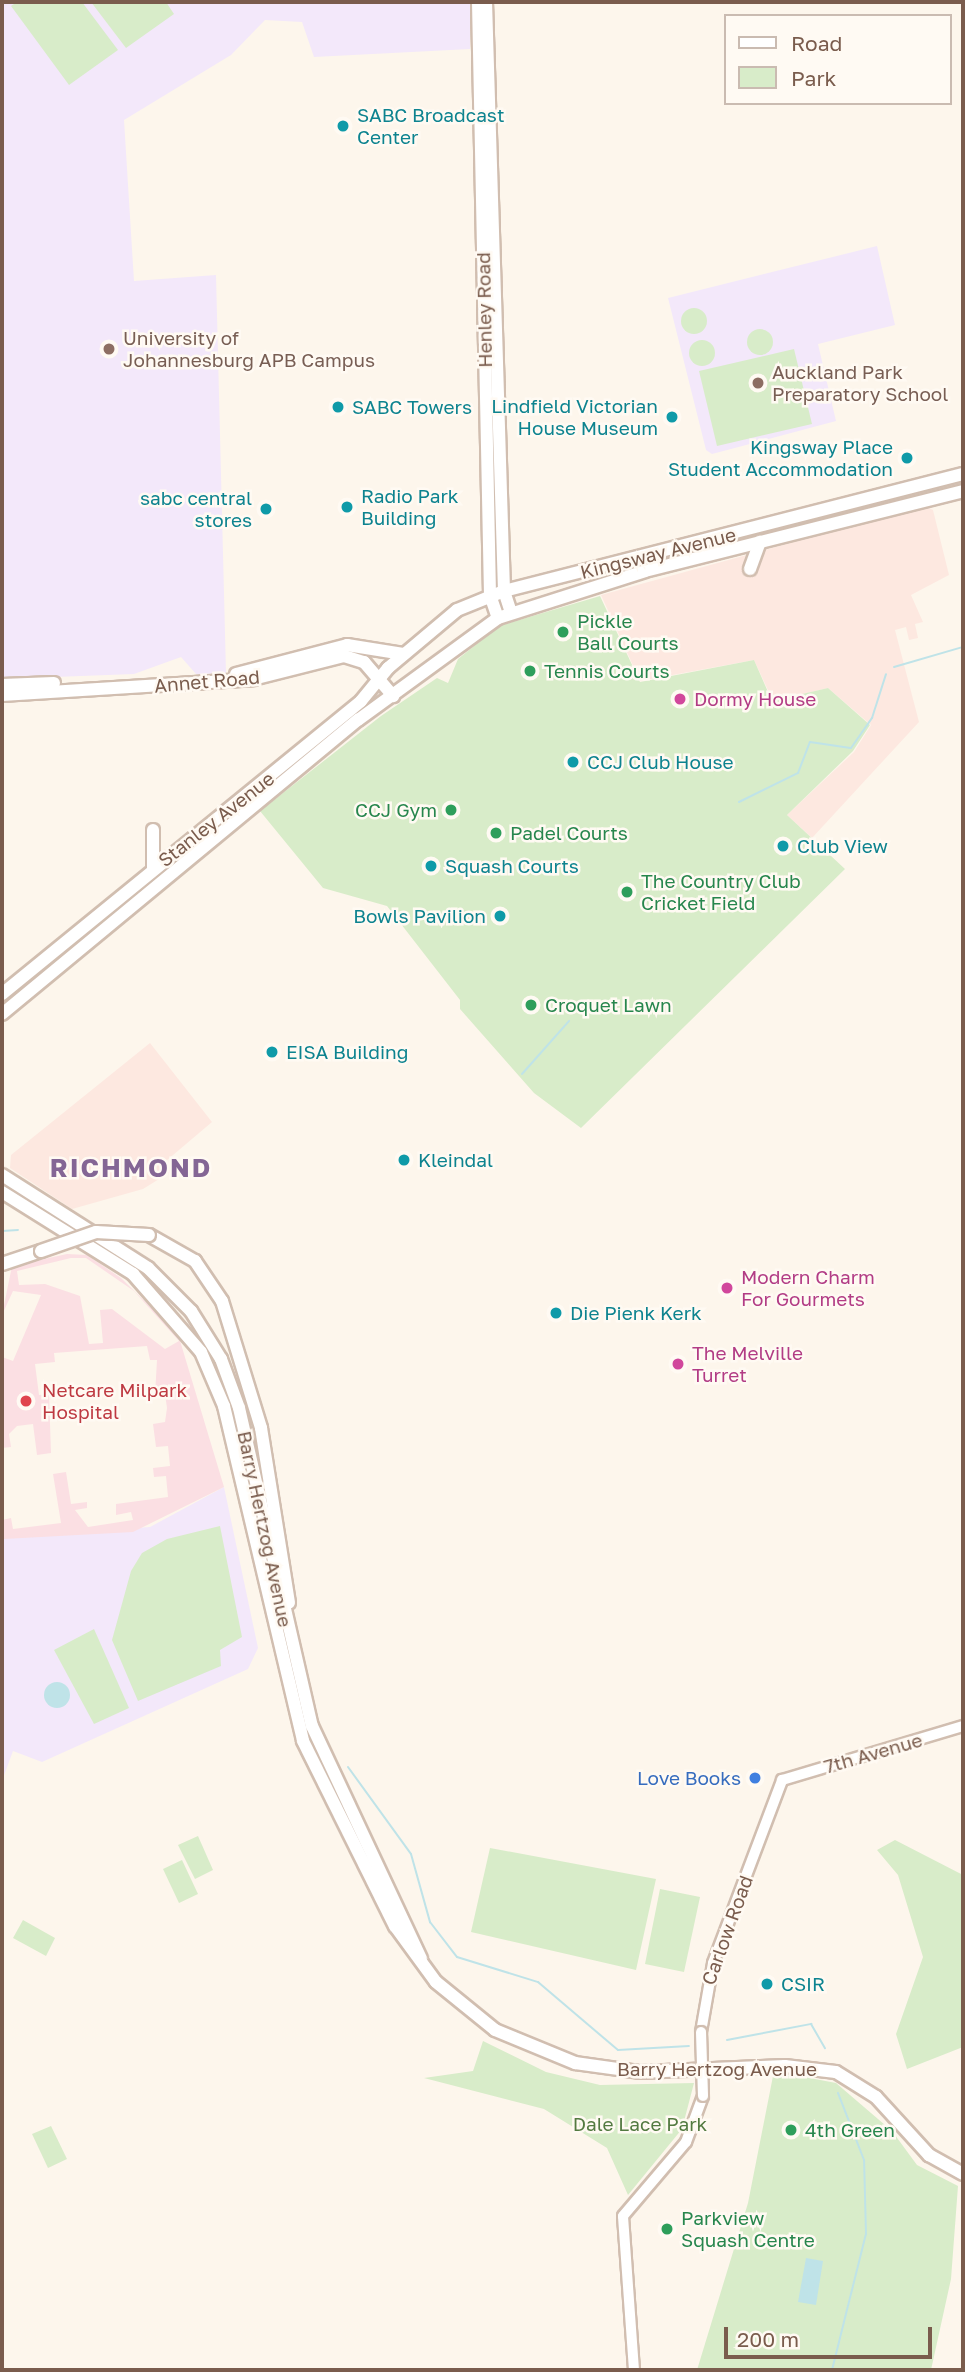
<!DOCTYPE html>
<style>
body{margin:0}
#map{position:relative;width:965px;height:2372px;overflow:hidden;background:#fdf6ec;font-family:"Golos Text",sans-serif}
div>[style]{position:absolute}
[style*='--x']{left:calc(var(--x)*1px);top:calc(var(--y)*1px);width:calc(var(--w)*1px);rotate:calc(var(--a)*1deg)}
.commercial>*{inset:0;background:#fde8e0}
.education>*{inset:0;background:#f3e8fa}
.medical>*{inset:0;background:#fbdfe3}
.green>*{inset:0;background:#d8ecc9}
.round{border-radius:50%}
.water>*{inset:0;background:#bfe3e8}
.stream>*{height:2px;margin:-1px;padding:0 1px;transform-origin:1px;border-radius:1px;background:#bfe3e8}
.roads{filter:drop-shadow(2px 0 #d1beb0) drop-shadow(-2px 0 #d1beb0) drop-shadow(0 2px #d1beb0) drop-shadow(0 -2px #d1beb0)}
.tertiary>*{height:10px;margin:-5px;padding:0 5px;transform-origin:5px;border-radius:5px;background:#fff}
.secondary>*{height:12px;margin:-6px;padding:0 6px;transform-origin:6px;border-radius:6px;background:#fff}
.bridges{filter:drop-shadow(2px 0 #d1beb0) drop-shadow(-2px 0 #d1beb0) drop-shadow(0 2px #d1beb0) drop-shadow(0 -2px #d1beb0)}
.tertiary-bridge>*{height:10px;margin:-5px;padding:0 5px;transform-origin:5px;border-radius:5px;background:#fff}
.secondary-bridge>*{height:12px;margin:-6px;padding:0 6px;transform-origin:6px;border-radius:6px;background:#fff}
.dots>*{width:19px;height:19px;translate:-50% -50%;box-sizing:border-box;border:4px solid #fffaf3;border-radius:50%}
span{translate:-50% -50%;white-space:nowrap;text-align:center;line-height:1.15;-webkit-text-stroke:5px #fffaf3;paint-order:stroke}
.culture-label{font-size:19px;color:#0d838f}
.left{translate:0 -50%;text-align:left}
.right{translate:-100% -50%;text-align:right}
.street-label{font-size:19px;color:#7a5c4d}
.education-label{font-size:19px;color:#785e54}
.leisure-label{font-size:19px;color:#27864d}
.hotel-label{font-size:19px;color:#b23c85}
.health-label{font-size:19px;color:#be3a42}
.shop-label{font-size:19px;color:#366cbe}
.park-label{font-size:19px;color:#537a41}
.district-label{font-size:26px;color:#846695;font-weight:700;letter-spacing:2px}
.frame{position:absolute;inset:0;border:4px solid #7a5c4d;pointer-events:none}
.legend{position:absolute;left:724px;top:14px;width:228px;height:91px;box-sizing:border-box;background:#fffaf3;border:2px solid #cabbb1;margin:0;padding:9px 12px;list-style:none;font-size:21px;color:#7a5c4d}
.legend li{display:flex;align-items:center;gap:14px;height:35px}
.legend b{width:35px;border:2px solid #cabbb1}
.scale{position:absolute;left:724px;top:2327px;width:208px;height:32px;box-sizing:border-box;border:4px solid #7a5c4d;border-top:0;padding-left:9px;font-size:21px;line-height:24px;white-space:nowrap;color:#7a5c4d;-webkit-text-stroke:5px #fffaf3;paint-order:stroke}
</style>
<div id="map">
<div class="commercial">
<div style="clip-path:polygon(925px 506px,933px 510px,949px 575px,911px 595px,923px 622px,915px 624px,918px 638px,909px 640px,906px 627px,895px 630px,919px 722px,812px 838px,787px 815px,854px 752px,871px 725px,828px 688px,773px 701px,754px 660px,640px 681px,601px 595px)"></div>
<div style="clip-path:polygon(150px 1043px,212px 1122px,166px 1161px,172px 1171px,143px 1189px,72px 1209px,10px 1168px,11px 1155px)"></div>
</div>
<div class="education">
<div style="clip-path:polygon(2px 2px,471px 2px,470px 49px,314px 57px,302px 22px,265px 20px,231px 55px,124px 120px,134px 281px,216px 275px,226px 673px,196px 674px,181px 657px,134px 674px,2px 679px)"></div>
<div style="clip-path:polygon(877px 246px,895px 325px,818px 344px,836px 421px,712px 454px,706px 450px,668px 298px)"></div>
<div style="clip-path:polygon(224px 1487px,258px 1648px,248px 1669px,42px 1762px,13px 1751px,2px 1781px,2px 1538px,150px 1527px)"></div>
</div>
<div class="medical">
<div style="clip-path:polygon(evenodd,67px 1254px,87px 1255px,121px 1278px,178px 1334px,224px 1487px,133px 1532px,4px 1539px,2px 1520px,11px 1518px,13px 1529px,61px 1523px,53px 1474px,66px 1472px,71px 1504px,87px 1502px,87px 1508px,75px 1510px,88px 1527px,133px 1520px,131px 1512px,116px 1515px,116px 1504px,168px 1497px,166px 1476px,154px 1477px,153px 1468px,170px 1466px,168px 1446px,156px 1447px,153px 1424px,165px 1422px,167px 1408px,165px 1394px,155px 1395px,157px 1360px,150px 1360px,147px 1346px,54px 1353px,55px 1362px,35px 1364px,39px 1395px,49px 1394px,51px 1453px,37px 1455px,33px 1424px,17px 1426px,9px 1434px,11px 1447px,2px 1448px,2px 1357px,13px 1361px,41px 1295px,13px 1291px,2px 1315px,12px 1266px,67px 1254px,71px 1258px,86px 1258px,134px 1291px,179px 1341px,165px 1349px,112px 1309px,100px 1310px,103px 1343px,89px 1344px,80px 1296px,45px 1284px,19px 1285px,17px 1271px,71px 1258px)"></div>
</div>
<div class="green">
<div style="clip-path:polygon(17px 2px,82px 2px,118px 50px,69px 85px,11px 6px)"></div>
<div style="clip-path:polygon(91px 2px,166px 2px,174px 14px,126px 48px)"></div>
<div class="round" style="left:681px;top:308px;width:26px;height:26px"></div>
<div class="round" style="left:747px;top:329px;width:26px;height:26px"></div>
<div class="round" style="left:689px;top:340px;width:26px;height:26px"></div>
<div style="clip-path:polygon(794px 349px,812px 424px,717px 446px,699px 371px)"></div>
<div style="clip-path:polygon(600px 596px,640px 682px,754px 660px,772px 701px,828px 688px,870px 725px,853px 751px,787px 815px,845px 869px,581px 1128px,534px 1093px,460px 1009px,460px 1000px,387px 906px,323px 888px,260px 811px,381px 716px,437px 678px,448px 683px,458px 659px,499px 626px)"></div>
<div style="clip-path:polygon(220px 1526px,242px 1637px,220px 1650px,221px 1666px,138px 1701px,112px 1640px,131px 1571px,142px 1553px,167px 1539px)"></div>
<div style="clip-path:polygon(94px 1629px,129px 1708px,94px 1724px,54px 1650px)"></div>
<div style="clip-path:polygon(198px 1836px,213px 1870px,195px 1879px,178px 1845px)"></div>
<div style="clip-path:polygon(895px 1840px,963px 1875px,963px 2047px,907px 2069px,896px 2034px,923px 1957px,898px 1875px,877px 1850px)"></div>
<div style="clip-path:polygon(490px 1848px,656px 1879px,636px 1970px,471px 1932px)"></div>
<div style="clip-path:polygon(182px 1860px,198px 1894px,179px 1903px,163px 1869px)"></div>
<div style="clip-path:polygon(660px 1889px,700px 1897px,684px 1972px,645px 1964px)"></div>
<div style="clip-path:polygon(23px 1920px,55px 1938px,46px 1956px,13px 1938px)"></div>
<div style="clip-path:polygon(483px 2041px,546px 2072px,600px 2085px,694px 2083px,682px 2129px,628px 2195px,607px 2148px,544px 2109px,424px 2078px,473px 2071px)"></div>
<div style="clip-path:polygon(794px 2075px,836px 2083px,892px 2131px,917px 2165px,958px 2186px,951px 2279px,931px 2370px,697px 2370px,748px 2203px,773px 2076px)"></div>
<div style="clip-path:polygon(51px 2126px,67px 2159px,48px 2168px,32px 2134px)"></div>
</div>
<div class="water">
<div class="round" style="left:44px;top:1682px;width:26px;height:26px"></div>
<div style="clip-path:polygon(806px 2258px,823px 2261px,816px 2305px,798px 2302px)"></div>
</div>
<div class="stream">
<div style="--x:894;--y:667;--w:72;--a:-16.2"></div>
<div style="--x:739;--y:802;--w:66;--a:-26.2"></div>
<div style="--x:798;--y:773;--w:33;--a:-69"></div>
<div style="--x:810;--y:742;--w:41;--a:8.3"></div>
<div style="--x:851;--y:748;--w:37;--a:-55"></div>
<div style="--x:872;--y:718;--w:46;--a:-72.3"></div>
<div style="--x:522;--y:1074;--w:71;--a:-48.4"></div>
<div style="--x:2;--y:1231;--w:16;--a:-4"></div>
<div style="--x:348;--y:1767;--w:107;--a:54.1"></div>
<div style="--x:411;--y:1854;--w:71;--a:74.4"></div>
<div style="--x:430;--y:1922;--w:44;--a:52.4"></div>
<div style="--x:457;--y:1957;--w:85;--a:17.2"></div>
<div style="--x:538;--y:1982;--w:105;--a:40.4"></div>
<div style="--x:618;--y:2050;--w:71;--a:-3.2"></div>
<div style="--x:727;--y:2040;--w:86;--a:-10.8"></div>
<div style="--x:811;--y:2024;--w:28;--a:60"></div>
<div style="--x:832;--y:2370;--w:140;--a:-76"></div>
<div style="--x:866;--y:2234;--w:74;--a:-91.5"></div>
<div style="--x:864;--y:2160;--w:72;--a:-111.2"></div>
</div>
<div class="roads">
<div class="tertiary">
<div style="--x:701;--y:2032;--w:70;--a:-80.1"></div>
<div style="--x:713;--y:1963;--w:196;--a:-69.3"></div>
<div style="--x:782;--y:1780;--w:189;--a:-16.6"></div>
<div style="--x:634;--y:2370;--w:154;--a:-94.1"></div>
<div style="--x:623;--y:2216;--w:97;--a:-49.6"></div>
<div style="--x:686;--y:2142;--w:49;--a:-69.7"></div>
</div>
<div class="secondary">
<div style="--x:478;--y:2;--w:593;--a:88.84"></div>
<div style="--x:490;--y:595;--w:24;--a:71"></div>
<div style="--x:486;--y:2;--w:589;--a:88.25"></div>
<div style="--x:504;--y:591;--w:23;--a:72"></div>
<div style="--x:750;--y:569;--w:29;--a:-70"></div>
<div style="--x:236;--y:674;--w:115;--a:-14.6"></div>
<div style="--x:347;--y:645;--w:57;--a:9.1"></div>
<div style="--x:2;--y:685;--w:52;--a:-2.2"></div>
<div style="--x:2;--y:695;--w:252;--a:-3.6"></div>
<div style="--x:253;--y:679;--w:94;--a:-14.2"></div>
<div style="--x:344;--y:656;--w:21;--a:17"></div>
<div style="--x:364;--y:662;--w:45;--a:49.5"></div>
<div style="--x:153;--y:869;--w:39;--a:-90"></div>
<div style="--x:2;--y:994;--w:463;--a:-39.2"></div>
<div style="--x:361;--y:701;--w:43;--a:-50.7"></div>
<div style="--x:388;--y:668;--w:90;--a:-40"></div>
<div style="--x:457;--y:610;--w:51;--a:-22"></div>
<div style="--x:504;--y:591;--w:474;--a:-14.3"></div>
<div style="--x:2;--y:1014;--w:462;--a:-39.6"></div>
<div style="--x:358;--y:720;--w:173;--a:-36.1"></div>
<div style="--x:498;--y:618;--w:154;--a:-17.7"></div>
<div style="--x:645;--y:571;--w:328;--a:-14.1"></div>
<div style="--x:2;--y:1175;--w:173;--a:32.5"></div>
<div style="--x:148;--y:1268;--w:61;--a:45"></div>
<div style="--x:191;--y:1311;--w:57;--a:58"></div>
<div style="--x:221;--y:1359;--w:52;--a:69.8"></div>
<div style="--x:239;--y:1408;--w:326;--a:77.1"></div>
<div style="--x:312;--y:1726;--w:257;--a:64.9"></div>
<div style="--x:2;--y:1192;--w:155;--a:32"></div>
<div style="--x:133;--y:1274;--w:103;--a:48.9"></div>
<div style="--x:201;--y:1352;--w:59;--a:66.9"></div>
<div style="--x:224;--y:1406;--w:344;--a:76.7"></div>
<div style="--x:303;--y:1741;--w:207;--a:63.6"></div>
<div style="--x:395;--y:1926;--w:69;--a:53.8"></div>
<div style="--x:436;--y:1982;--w:76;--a:39.1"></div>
<div style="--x:495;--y:2030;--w:87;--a:22.4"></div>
<div style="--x:575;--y:2063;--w:66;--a:7.9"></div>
<div style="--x:640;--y:2072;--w:145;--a:-2.4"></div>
<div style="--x:785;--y:2066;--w:51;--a:6.7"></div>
<div style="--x:836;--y:2072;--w:47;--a:32"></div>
<div style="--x:876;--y:2097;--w:79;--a:47.6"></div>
<div style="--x:929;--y:2155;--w:39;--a:29"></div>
<div style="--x:149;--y:1235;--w:53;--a:29.5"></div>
<div style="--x:195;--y:1261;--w:48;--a:56"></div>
<div style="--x:222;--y:1301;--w:133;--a:72.9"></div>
<div style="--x:261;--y:1428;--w:177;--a:80.9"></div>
<div style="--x:2;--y:1264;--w:41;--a:-18.4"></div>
</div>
</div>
<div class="bridges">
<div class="tertiary-bridge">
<div style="--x:701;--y:2032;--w:64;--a:88.2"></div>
</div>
<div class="secondary-bridge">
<div style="--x:41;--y:1251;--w:58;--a:-19.1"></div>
<div style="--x:96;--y:1232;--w:53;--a:3.2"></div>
</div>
</div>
<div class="dots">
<div style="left:343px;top:126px;background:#0f9aa8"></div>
<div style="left:109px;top:349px;background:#8d6e63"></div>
<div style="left:758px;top:383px;background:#8d6e63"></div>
<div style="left:338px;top:407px;background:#0f9aa8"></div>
<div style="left:672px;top:417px;background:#0f9aa8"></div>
<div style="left:907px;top:458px;background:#0f9aa8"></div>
<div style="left:347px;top:507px;background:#0f9aa8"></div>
<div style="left:266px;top:509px;background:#0f9aa8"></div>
<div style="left:563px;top:632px;background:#2e9e5b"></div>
<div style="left:530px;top:671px;background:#2e9e5b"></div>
<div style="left:680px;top:699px;background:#d1479c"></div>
<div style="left:573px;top:762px;background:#0f9aa8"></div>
<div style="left:451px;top:810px;background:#2e9e5b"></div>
<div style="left:496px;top:833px;background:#2e9e5b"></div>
<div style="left:783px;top:846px;background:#0f9aa8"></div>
<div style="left:431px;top:866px;background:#0f9aa8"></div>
<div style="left:627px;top:892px;background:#2e9e5b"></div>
<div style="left:500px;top:916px;background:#0f9aa8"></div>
<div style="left:531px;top:1005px;background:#2e9e5b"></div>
<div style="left:272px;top:1052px;background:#0f9aa8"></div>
<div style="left:404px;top:1160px;background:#0f9aa8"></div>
<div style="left:727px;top:1288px;background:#d1479c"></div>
<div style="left:556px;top:1313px;background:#0f9aa8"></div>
<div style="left:678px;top:1364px;background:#d1479c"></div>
<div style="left:26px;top:1401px;background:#e0444e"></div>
<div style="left:755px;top:1778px;background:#3f7fe0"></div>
<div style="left:767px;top:1984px;background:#0f9aa8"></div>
<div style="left:791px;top:2130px;background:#2e9e5b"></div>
<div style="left:667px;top:2229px;background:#2e9e5b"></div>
</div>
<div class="culture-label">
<span class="left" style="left:357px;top:126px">SABC Broadcast<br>Center</span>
<span class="right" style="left:658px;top:417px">Lindfield Victorian<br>House Museum</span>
<span class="left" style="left:352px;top:407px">SABC Towers</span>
<span class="right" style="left:893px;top:458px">Kingsway Place<br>Student Accommodation</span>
<span class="left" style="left:361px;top:507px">Radio Park<br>Building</span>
<span class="right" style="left:252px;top:509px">sabc central<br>stores</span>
<span class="left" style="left:587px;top:762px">CCJ Club House</span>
<span class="left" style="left:797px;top:846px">Club View</span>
<span class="left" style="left:445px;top:866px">Squash Courts</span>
<span class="right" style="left:486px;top:916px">Bowls Pavilion</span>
<span class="left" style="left:286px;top:1052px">EISA Building</span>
<span class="left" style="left:418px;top:1160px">Kleindal</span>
<span class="left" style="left:570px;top:1313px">Die Pienk Kerk</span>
<span class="left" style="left:781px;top:1984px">CSIR</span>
</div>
<div class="street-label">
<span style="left:484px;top:310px;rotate:-91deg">Henley Road</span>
<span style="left:658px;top:553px;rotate:-14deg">Kingsway Avenue</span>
<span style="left:207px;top:681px;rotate:-5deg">Annet Road</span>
<span style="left:216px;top:819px;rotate:-38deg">Stanley Avenue</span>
<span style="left:265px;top:1529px;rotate:78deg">Barry Hertzog Avenue</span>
<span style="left:873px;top:1753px;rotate:-16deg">7th Avenue</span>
<span style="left:727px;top:1930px;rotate:-70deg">Carlow Road</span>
<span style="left:717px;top:2069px">Barry Hertzog Avenue</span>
</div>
<div class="education-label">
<span class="left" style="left:123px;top:349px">University of<br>Johannesburg APB Campus</span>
<span class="left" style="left:772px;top:383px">Auckland Park<br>Preparatory School</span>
</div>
<div class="leisure-label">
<span class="left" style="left:577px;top:632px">Pickle<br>Ball Courts</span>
<span class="left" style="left:544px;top:671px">Tennis Courts</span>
<span class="right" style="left:437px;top:810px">CCJ Gym</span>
<span class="left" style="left:510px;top:833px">Padel Courts</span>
<span class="left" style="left:641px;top:892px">The Country Club<br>Cricket Field</span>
<span class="left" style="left:545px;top:1005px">Croquet Lawn</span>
<span class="left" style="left:805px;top:2130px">4th Green</span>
<span class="left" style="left:681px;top:2229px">Parkview<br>Squash Centre</span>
</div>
<div class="hotel-label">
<span class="left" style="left:694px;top:699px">Dormy House</span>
<span class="left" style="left:741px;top:1288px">Modern Charm<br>For Gourmets</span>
<span class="left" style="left:692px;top:1364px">The Melville<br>Turret</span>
</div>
<div class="health-label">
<span class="left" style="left:42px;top:1401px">Netcare Milpark<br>Hospital</span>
</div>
<div class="shop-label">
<span class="right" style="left:741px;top:1778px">Love Books</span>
</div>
<div class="park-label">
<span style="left:640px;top:2124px">Dale Lace Park</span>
</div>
<div class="district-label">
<span style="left:131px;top:1168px">RICHMOND</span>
</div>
<div class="frame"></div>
<ul class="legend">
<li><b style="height:9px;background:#fff"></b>Road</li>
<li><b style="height:19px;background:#d8ecc9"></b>Park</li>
</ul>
<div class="scale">200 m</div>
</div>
